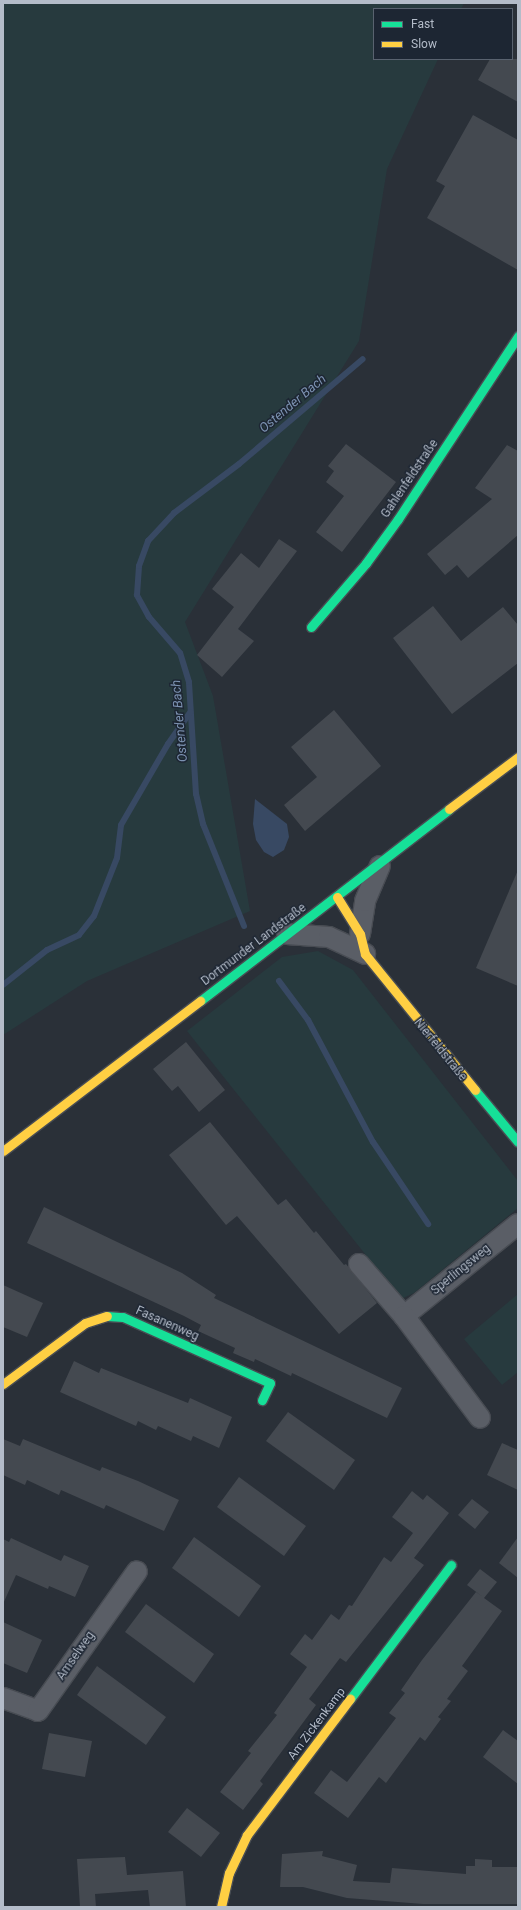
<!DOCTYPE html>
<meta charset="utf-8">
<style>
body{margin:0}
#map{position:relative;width:521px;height:1910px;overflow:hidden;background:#2a3038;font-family:Roboto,sans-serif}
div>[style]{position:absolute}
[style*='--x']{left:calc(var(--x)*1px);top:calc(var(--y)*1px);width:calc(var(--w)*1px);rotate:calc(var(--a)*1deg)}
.green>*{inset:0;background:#273a3e}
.water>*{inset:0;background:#384963}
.stream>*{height:6px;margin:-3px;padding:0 3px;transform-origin:3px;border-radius:3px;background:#384963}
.building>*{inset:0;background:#444950}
.roads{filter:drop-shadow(1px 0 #484c53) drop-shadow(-1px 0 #484c53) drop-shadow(0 1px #484c53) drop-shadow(0 -1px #484c53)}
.street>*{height:20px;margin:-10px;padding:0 10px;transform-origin:10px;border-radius:10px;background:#5a5e66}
.fast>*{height:9px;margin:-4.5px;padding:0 4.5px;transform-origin:4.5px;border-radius:4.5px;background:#16e098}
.slow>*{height:9px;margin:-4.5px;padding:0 4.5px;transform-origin:4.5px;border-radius:4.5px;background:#ffcf43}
span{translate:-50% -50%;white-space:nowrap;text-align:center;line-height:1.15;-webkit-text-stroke:3px #1d2633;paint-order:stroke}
.street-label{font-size:12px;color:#b4bcc9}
.water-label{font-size:13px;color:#7c92b1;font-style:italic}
.frame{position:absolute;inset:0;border:4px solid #b4bcc9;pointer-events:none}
.legend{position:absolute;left:373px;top:8px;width:140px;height:52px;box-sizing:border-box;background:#1d2633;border:1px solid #59626f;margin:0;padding:5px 7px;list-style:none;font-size:12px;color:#b4bcc9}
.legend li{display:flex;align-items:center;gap:8px;height:20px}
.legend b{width:20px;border:1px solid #59626f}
</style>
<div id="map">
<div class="green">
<div style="clip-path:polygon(3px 3px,464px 3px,461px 9px,374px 9px,374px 59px,438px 59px,387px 169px,359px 341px,185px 622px,213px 696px,250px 911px,87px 981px,3px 1035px)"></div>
<div style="clip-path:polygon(318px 951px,353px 970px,518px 1181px,518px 1208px,414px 1293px,401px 1299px,187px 1031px,282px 957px)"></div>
<div style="clip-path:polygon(518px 1294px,518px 1372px,502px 1385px,464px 1339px)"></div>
</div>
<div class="water">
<div style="clip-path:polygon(255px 799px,287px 824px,289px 837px,284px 850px,273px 857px,264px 852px,256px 840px,253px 824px)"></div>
</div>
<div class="stream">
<div style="--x:244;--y:926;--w:110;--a:-111.9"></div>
<div style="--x:203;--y:824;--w:31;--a:-103"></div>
<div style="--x:196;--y:794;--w:112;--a:-93.6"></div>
<div style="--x:189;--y:682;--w:30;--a:-107"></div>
<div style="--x:180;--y:653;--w:48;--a:-130.7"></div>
<div style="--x:149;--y:617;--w:25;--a:-119"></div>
<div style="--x:137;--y:595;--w:29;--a:-86"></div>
<div style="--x:139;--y:566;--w:27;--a:-70"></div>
<div style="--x:148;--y:541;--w:38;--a:-47"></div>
<div style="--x:174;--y:513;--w:81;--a:-37"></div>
<div style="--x:239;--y:464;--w:162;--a:-40.3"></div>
<div style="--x:279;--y:981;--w:49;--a:53.4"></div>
<div style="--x:308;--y:1020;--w:138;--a:62"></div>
<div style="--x:373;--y:1142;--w:99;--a:56.1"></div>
<div style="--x:3;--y:985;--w:56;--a:-38.5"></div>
<div style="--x:47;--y:950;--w:35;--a:-25"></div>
<div style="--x:79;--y:935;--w:24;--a:-52"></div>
<div style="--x:94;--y:916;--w:62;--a:-68.4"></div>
<div style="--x:117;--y:858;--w:33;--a:-83"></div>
<div style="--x:121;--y:825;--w:94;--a:-59.9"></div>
<div style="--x:168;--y:744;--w:39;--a:-55"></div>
</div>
<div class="building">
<div style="clip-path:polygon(490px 59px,518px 59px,518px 102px,478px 80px)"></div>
<div style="clip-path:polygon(473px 115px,518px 140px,518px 270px,427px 218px,445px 186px,436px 181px)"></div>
<div style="clip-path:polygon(346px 444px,396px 482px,342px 552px,316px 532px,344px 496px,326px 482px,334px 471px,328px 466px)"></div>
<div style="clip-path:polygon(507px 445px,518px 451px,518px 535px,468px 578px,457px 565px,445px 575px,427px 554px,492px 499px,475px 488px)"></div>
<div style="clip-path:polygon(279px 539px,297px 551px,238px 629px,254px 641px,222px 677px,197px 655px,234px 607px,212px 589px,241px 553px,259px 568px)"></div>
<div style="clip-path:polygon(433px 606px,461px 641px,503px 607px,518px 625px,518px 663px,452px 714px,393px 638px)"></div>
<div style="clip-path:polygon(334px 710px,381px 766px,305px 831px,284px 805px,317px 777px,291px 747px)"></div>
<div style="clip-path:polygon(518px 870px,518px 986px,476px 968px)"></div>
<div style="clip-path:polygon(186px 1042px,225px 1090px,199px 1112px,178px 1086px,172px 1091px,153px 1069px)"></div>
<div style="clip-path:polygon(210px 1122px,278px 1205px,286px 1199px,314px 1233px,316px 1231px,344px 1265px,346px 1264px,377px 1303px,339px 1334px,237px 1216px,226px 1225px,169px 1155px)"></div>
<div style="clip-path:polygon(44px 1207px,182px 1273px,216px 1295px,214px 1298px,402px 1388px,387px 1418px,292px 1373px,291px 1376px,255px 1359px,254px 1362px,233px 1353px,235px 1348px,198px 1331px,201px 1325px,184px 1316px,27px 1243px)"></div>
<div style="clip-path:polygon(3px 1285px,43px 1303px,27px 1337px,3px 1327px)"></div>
<div style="clip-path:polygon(74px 1361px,99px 1373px,101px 1368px,188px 1403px,190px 1398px,232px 1417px,219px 1448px,193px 1436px,191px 1441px,158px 1426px,156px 1430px,138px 1421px,136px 1426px,60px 1392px)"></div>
<div style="clip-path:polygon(288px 1412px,355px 1460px,334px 1490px,266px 1441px)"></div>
<div style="clip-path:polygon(3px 1439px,20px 1446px,23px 1439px,100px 1471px,102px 1467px,138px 1481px,179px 1500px,164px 1531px,106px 1505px,104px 1509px,61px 1490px,59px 1495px,27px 1480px,25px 1485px,3px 1475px)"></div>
<div style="clip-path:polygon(502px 1443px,518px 1450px,518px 1490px,487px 1475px)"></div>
<div style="clip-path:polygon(239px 1477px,306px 1526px,284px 1556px,217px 1507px)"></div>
<div style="clip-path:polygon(412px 1491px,423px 1500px,427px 1495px,449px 1513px,414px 1558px,424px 1565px,346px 1662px,340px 1658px,309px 1699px,316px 1705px,260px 1781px,263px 1784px,243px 1810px,220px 1792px,251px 1753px,248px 1751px,277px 1715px,274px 1713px,307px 1667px,290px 1654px,305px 1634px,312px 1640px,331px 1614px,339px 1620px,349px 1605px,352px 1606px,384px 1557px,391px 1562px,413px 1533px,392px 1517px)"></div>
<div style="clip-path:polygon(472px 1499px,489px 1512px,475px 1529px,458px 1515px)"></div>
<div style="clip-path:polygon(194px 1537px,261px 1586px,239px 1617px,172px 1568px)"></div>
<div style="clip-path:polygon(518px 1537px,518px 1578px,499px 1563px)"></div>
<div style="clip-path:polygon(11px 1538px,61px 1561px,64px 1555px,89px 1566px,75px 1597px,49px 1586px,48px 1589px,16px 1575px,3px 1604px,3px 1539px,9px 1542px)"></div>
<div style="clip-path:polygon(480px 1569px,497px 1582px,484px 1598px,502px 1611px,462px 1666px,468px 1671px,447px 1699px,451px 1701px,438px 1717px,441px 1719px,425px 1741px,420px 1737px,386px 1783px,379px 1777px,348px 1818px,314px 1793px,331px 1770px,347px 1782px,396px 1718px,389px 1713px,405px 1693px,401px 1690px,422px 1660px,476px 1592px,483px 1597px,467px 1585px)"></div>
<div style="clip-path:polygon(146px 1604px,214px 1654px,194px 1683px,125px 1632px)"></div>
<div style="clip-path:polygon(3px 1622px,42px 1640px,27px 1673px,3px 1663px)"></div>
<div style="clip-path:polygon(97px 1666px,166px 1717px,146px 1745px,77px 1695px)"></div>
<div style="clip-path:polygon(503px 1730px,518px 1741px,518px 1784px,483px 1757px)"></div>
<div style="clip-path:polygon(49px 1733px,92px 1741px,85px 1777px,42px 1769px)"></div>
<div style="clip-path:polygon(187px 1808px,220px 1833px,201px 1857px,168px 1832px)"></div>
<div style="clip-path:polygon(323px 1851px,322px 1856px,357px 1865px,353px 1881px,390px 1883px,392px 1868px,466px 1874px,466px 1866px,475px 1866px,475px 1859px,492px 1860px,492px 1867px,518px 1867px,518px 1904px,423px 1904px,347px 1898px,303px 1887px,280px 1887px,282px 1854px)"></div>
<div style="clip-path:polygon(125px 1857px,127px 1875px,183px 1871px,186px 1907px,150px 1907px,148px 1890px,95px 1894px,96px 1907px,80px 1907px,77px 1859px)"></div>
</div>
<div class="roads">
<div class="street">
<div style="--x:287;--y:934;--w:42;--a:4.1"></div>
<div style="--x:329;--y:937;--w:40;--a:25"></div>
<div style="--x:360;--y:934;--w:33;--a:-81"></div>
<div style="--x:365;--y:901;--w:38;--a:-67"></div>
<div style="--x:359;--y:1264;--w:69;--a:49.1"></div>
<div style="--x:404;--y:1316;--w:146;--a:-38.9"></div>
<div style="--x:404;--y:1316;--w:127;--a:53.3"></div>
<div style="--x:3;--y:1698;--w:37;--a:20"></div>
<div style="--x:38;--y:1711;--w:171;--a:-54.7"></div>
</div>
<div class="fast">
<div style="--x:311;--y:627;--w:84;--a:-49.3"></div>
<div style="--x:366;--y:563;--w:54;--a:-54"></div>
<div style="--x:398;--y:519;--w:219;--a:-56.7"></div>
<div style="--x:200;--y:1001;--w:314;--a:-37.6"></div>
<div style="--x:475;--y:1090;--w:67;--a:50.4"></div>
<div style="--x:107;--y:1316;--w:16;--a:4"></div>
<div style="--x:123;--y:1317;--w:161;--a:24.2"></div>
<div style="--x:270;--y:1383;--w:19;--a:115"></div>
<div style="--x:350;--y:1699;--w:168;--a:-53"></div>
</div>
<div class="slow">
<div style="--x:449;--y:809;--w:86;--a:-37"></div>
<div style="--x:337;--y:897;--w:44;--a:58.1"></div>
<div style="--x:360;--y:934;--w:21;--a:76"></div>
<div style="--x:365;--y:954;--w:175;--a:51"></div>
<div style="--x:3;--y:1151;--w:248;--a:-37.3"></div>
<div style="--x:3;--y:1384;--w:102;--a:-36.6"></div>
<div style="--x:85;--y:1323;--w:23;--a:-18"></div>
<div style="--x:221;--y:1907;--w:35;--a:-77"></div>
<div style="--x:229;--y:1873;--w:42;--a:-64.7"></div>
<div style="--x:247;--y:1835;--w:171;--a:-52.9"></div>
</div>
</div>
<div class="street-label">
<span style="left:410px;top:479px;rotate:-56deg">Gahlenfeldstraße</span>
<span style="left:254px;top:945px;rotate:-37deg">Dortmunder Landstraße</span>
<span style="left:440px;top:1050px;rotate:51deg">Nierfeldstraße</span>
<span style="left:461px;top:1270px;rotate:-39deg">Sperlingsweg</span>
<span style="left:167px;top:1324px;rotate:24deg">Fasanenweg</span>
<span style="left:76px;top:1656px;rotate:-55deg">Amselweg</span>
<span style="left:317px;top:1724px;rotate:-53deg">Am Zickenkamp</span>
</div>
<div class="water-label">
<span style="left:293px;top:404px;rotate:-40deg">Ostender Bach</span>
<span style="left:180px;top:721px;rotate:-95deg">Ostender Bach</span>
</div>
<div class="frame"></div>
<ul class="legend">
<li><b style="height:5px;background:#16e098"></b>Fast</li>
<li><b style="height:5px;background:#ffcf43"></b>Slow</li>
</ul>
</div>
